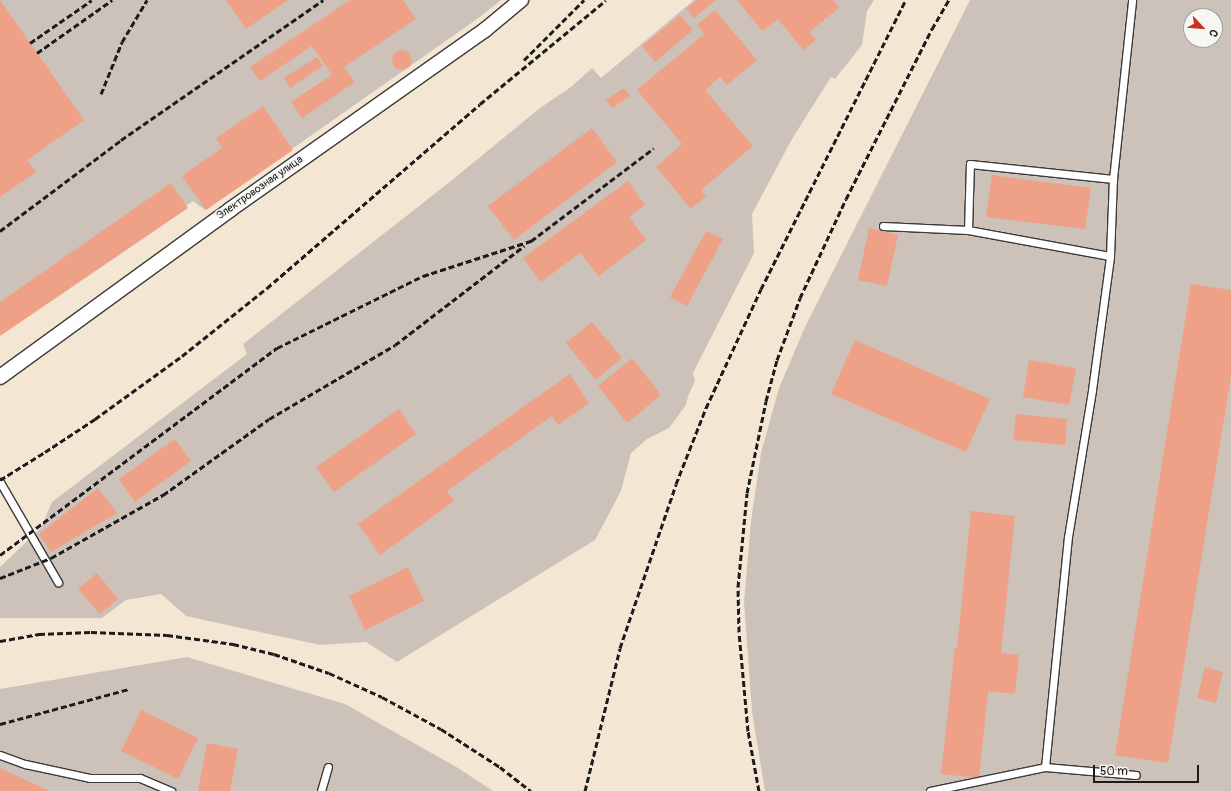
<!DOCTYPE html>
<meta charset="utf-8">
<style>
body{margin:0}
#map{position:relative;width:1231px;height:791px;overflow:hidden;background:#f3e7d4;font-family:Pangolin,sans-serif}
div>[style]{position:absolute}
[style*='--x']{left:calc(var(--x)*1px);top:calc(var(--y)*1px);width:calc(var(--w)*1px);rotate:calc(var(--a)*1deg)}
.industrial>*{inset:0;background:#ccc2b9}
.building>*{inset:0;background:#eea186}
.round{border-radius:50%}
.roads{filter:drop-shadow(1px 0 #3c3a38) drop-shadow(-1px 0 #3c3a38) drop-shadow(0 1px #3c3a38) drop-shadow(0 -1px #3c3a38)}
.service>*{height:7px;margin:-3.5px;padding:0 3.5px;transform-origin:3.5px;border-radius:3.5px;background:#fff}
.minor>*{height:14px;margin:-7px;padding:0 7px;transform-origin:7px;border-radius:7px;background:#fff}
.rail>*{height:3px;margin-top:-1.5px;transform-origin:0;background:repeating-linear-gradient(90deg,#1c1c1c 0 6px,transparent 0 9px)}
span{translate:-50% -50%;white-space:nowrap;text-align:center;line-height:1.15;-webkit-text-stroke:3.5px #f6f6f2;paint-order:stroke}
.street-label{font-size:11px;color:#1c1c1c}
.north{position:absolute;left:1183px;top:8px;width:40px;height:40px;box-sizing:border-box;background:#f6f6f2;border:1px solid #9f9f9c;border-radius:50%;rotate:116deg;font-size:11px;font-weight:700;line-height:16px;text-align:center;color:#1c1c1c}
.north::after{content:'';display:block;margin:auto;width:14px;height:18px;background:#c8321e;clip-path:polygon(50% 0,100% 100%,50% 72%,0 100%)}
.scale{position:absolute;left:1093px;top:765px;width:106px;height:18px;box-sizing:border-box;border:2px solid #1c1c1c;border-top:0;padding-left:5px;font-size:12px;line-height:14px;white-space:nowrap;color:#1c1c1c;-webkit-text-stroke:3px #f6f6f2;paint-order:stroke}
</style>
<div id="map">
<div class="industrial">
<div style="clip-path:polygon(0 0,501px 0,480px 17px,205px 210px,193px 201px,0 335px)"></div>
<div style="clip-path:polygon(694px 0,874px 0,867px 11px,862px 45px,835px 79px,831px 77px,792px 139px,752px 214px,754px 253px,693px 373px,695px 381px,688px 396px,686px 405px,669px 428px,647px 439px,631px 453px,621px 491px,595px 540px,397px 662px,366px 642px,320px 645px,186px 616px,161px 594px,126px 600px,102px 618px,0 618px,0 567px,41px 528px,52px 502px,247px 354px,243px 344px,451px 181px,540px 108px,571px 87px,592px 68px,601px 78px)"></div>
<div style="clip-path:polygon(evenodd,970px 0,1231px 0,1231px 791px,765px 791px,752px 712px,744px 602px,751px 521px,761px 453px,779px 388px,805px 327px,970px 0,1191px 16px,1215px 16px,1215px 40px,1191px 40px,1191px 16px)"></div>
<div style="clip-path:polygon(187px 657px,345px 704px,458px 768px,493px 791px,0 791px,0 689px)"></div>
</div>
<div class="building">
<div style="clip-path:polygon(0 0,84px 120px,27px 160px,36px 172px,0 197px)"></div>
<div style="clip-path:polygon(226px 0,288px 0,246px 29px)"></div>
<div style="clip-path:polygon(350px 0,403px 0,416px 19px,344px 67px,355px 82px,302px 118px,291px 102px,332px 75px,312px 46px,260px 81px,250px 67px)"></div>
<div style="clip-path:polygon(697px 0,716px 0,694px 18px,686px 9px)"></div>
<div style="clip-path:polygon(737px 0,833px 0,839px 8px,809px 32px,816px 40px,803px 50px,778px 19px,762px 31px)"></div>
<div style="clip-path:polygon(715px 10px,757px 60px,727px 85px,720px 77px,705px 90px,753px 146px,701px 190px,706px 196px,691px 209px,656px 167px,682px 144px,637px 90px,704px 34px,697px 25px)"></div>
<div style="clip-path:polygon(680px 15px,693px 30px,655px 62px,642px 46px)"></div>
<div class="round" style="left:392px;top:50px;width:20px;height:20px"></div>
<div style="clip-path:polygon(317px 57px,323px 66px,290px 88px,284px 78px)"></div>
<div style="clip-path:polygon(624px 88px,630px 96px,612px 108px,606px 100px)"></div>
<div style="clip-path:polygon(263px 106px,293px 150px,206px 210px,182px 176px,222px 148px,216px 138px)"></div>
<div style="clip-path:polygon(592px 128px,617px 162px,514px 240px,488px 206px)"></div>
<div style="clip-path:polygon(992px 175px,1091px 188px,1085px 229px,986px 217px)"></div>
<div style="clip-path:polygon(628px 181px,645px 205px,629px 217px,646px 240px,599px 276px,580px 253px,541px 282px,523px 258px)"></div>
<div style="clip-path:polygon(171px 183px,188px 208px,0 336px,0 302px)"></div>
<div style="clip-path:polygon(869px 228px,898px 235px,887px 286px,858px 280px)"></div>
<div style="clip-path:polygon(706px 231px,723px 239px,687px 306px,670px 297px)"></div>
<div style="clip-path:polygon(1191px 284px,1231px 290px,1231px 376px,1168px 763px,1115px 755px)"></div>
<div style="clip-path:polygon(592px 322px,622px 358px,596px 380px,566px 343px)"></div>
<div style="clip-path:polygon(855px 340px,990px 399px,966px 452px,831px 394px)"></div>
<div style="clip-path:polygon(632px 358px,661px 395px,627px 423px,598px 386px)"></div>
<div style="clip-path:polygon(1029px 360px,1076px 368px,1069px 405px,1023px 397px)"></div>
<div style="clip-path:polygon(570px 374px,589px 403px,558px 425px,552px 416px,447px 491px,454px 501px,380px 555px,358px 524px)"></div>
<div style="clip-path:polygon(399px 409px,416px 434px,334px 492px,316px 467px)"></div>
<div style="clip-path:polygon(1016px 414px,1067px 419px,1065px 445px,1013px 440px)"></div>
<div style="clip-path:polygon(175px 439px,191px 461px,135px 502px,119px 479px)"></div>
<div style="clip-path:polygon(98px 488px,117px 513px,51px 552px,39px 534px)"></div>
<div style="clip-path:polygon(971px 511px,1015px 516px,1001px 653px,1019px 655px,1015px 694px,988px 691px,979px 778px,941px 774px,955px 648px,957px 648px)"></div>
<div style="clip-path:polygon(408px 567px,424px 601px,365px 630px,349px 596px)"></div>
<div style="clip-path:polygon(97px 573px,118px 599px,100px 614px,78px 589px)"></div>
<div style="clip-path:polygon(1205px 667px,1223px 672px,1216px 703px,1197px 698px)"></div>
<div style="clip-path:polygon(141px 710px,198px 738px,178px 779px,121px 751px)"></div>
<div style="clip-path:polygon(207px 743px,238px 749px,230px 791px,198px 791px)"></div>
<div style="clip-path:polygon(0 768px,49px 791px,0 791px)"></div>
</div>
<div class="roads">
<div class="service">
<div style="--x:883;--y:226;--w:85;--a:2.7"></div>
<div style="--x:968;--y:230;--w:144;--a:10.4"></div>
<div style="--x:968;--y:230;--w:66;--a:-88.3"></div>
<div style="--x:970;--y:164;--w:144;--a:6"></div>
<div style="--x:0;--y:482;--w:116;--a:59.9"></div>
<div style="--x:0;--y:755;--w:27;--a:20"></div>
<div style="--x:25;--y:764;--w:66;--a:12.2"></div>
<div style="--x:90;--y:778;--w:50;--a:0"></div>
<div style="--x:140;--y:778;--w:34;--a:23"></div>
<div style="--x:1045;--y:767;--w:231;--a:-84.3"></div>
<div style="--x:1068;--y:537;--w:149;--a:-80.7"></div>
<div style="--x:1092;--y:390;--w:135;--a:-82.3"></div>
<div style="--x:1110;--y:256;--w:77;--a:-87.8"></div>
<div style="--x:1113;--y:179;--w:180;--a:-83.9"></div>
<div style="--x:321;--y:791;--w:25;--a:-74"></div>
<div style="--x:930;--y:791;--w:117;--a:-11.8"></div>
<div style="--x:1045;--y:767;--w:91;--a:5"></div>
</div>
<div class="minor">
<div style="--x:0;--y:377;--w:286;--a:-36"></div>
<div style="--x:231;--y:209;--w:311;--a:-35.2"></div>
<div style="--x:485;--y:30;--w:47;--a:-39.8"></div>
</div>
</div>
<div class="rail">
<div style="--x:30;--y:43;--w:75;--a:-34.7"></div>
<div style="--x:37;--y:53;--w:92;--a:-35.2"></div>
<div style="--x:524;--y:60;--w:85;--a:-45"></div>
<div style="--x:101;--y:94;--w:56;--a:-68"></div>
<div style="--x:122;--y:42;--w:49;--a:-59.2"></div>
<div style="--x:0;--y:231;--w:151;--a:-36.9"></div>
<div style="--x:121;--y:140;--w:246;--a:-34.7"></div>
<div style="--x:0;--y:480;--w:53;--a:-31.9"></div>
<div style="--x:45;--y:452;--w:60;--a:-33.4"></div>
<div style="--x:95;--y:419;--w:107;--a:-35.9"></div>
<div style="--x:182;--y:356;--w:109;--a:-38.7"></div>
<div style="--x:267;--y:288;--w:281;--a:-40.8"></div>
<div style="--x:480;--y:104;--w:163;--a:-39.5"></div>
<div style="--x:0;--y:555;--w:346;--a:-36.8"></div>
<div style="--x:277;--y:348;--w:163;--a:-26.3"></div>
<div style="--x:423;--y:276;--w:114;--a:-18"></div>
<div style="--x:531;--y:241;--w:154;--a:-37.1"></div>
<div style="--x:0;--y:578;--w:55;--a:-21.4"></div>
<div style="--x:51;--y:558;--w:129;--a:-29.4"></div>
<div style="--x:163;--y:495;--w:130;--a:-35.6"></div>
<div style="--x:269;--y:419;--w:146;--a:-30.4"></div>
<div style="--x:395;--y:345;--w:163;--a:-37.5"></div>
<div style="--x:0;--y:641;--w:40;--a:-10"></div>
<div style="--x:39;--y:634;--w:52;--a:-2.2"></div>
<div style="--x:91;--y:632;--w:76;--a:2.3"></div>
<div style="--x:167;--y:635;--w:67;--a:7.8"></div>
<div style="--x:233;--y:644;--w:42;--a:13.7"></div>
<div style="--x:274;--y:654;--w:58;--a:19.1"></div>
<div style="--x:329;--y:673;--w:58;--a:24.4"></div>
<div style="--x:382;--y:697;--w:67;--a:28.5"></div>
<div style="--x:441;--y:729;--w:70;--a:32.8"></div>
<div style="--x:500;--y:767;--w:39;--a:38"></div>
<div style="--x:0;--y:724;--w:134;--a:-15.2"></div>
<div style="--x:585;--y:791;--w:147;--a:-76.2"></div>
<div style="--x:620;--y:648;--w:173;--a:-71.1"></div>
<div style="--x:676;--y:484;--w:82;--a:-68.5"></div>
<div style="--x:706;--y:408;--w:131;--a:-65.2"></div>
<div style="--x:761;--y:289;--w:323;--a:-63.4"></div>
<div style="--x:759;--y:791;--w:61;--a:-100.4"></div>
<div style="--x:748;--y:731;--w:99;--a:-95.2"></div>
<div style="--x:739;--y:632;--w:45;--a:-91.3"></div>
<div style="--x:738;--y:587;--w:94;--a:-84.5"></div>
<div style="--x:747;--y:493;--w:94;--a:-78.3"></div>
<div style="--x:766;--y:401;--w:42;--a:-75"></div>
<div style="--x:777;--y:360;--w:66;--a:-69.6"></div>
<div style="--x:800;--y:298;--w:109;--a:-65.1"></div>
<div style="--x:846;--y:199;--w:191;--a:-63.2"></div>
<div style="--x:932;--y:29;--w:34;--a:-60"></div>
</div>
<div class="street-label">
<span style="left:260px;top:188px;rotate:-35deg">Электровозная улица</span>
</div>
<div class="north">С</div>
<div class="scale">50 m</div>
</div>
